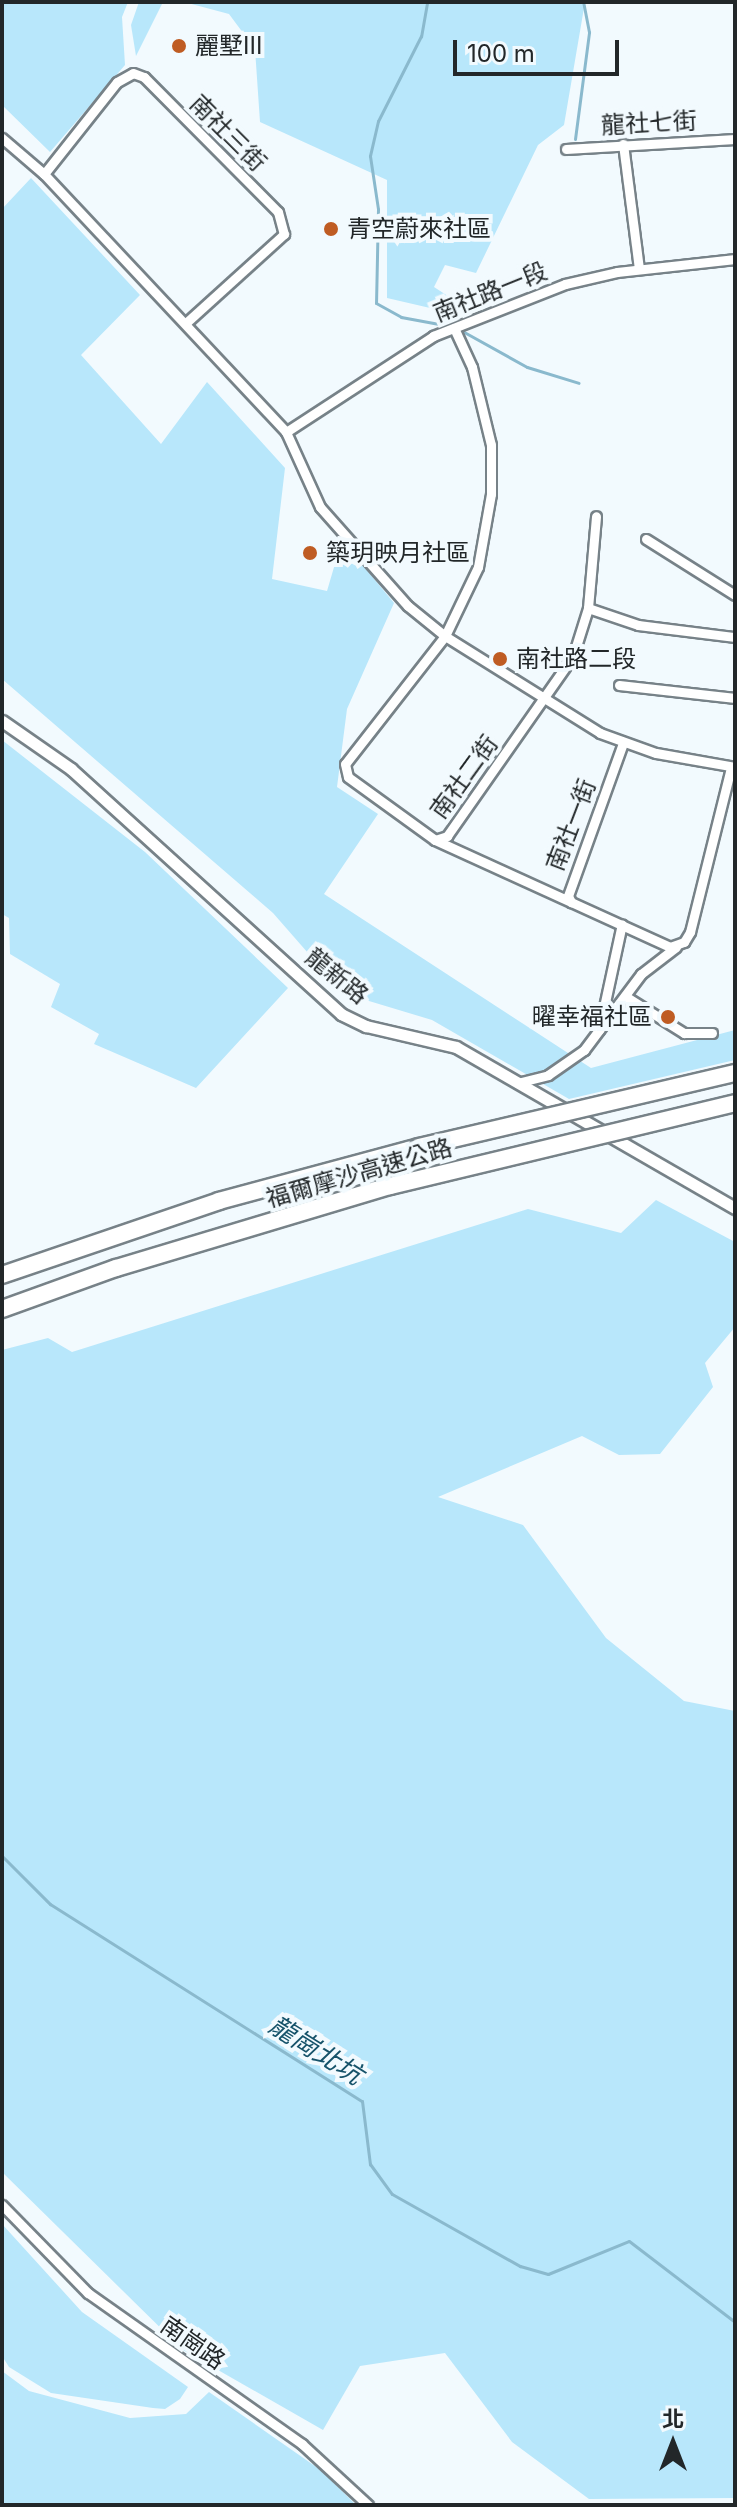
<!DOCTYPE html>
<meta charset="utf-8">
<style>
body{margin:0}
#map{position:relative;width:737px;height:2507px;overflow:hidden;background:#f2fafe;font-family:Inter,"Noto Sans TC",sans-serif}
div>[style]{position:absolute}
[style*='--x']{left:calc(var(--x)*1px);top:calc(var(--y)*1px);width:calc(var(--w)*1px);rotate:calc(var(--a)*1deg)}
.green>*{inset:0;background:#b8e7fb}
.stream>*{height:3px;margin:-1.5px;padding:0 1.5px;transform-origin:1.5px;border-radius:1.5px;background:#8ab9cd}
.roads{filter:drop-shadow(2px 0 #778288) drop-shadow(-2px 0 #778288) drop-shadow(0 2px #778288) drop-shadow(0 -2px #778288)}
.minor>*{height:9px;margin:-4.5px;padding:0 4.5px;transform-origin:4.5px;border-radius:4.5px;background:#fff}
.tertiary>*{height:11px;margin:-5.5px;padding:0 5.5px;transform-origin:5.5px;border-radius:5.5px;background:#fff}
.motorway>*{height:16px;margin:-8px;padding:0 8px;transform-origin:8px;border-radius:8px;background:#fff}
.bridges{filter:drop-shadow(2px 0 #778288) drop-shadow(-2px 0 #778288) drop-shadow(0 2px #778288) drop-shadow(0 -2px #778288)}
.motorway-bridge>*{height:16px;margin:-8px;padding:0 8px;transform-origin:8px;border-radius:8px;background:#fff}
.dots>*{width:22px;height:22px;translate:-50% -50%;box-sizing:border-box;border:4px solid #f2fafe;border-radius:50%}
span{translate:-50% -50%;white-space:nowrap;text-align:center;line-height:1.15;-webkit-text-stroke:8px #f2fafe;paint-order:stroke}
.poi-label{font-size:24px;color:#222729}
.left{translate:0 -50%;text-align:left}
.right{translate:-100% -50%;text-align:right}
.street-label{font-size:24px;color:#222729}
.water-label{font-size:26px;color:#16536a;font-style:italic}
.frame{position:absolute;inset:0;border:4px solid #222729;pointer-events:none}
.north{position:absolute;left:633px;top:2403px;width:80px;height:80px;-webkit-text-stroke:6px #f2fafe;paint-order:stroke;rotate:0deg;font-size:22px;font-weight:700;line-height:32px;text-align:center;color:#222729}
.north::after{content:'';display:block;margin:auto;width:28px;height:36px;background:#222729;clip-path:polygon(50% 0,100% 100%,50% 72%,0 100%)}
.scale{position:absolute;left:453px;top:40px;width:166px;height:36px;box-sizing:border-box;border:4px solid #222729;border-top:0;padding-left:10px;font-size:24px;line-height:28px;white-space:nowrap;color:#222729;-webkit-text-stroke:6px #f2fafe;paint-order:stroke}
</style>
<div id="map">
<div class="green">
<div style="clip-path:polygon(2px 2px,128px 2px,122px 17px,125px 65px,50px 152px,2px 105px)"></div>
<div style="clip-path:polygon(139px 2px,163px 2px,136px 56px,131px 25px)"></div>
<div style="clip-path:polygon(184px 2px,585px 2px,564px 125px,538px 145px,476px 273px,445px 265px,434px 287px,457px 302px,443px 311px,387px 298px,387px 180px,260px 122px,255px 49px,229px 14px)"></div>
<div style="clip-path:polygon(31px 178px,140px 295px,81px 355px,161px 444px,207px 382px,285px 468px,272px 579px,327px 591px,342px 540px,394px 603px,347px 709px,337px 787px,378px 814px,324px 894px,591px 1068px,735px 1030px,735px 1060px,569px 1099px,432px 1020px,359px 998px,329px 977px,273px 913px,2px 679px,2px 209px)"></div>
<div style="clip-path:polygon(2px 740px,145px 852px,288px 988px,196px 1088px,94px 1044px,99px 1034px,51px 1007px,60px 984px,10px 954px,9px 918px,2px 914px)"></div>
<div style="clip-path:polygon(656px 1200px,735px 1242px,735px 1327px,705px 1363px,713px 1387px,660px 1454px,619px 1455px,582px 1436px,438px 1497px,523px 1525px,606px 1638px,684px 1701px,735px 1711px,735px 2498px,589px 2499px,512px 2442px,445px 2353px,360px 2366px,323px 2430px,183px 2350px,2px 2172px,2px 1350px,48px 1338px,72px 1352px,528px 1209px,621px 1233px)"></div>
<div style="clip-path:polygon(2px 2224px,82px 2312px,188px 2387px,180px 2399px,165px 2409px,153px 2408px,51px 2393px,9px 2367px,2px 2356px)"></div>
<div style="clip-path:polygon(2px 2371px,29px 2391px,130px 2418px,186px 2414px,209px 2392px,322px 2471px,356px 2505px,2px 2505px)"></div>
</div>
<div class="stream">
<div style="--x:427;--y:3;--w:34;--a:100"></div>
<div style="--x:421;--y:36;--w:95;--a:116.8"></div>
<div style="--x:378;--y:121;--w:36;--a:103"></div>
<div style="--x:370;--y:156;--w:54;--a:81.4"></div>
<div style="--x:378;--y:209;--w:94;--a:91.2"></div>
<div style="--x:376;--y:303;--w:29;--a:29"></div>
<div style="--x:401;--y:317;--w:44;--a:10.5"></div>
<div style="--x:575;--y:139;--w:108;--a:-82.5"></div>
<div style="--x:589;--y:32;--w:31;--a:-101"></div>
<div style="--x:464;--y:332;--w:72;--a:29.1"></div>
<div style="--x:527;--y:367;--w:54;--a:17.1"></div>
<div style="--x:2;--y:1856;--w:68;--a:45"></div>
<div style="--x:50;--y:1904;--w:369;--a:32.3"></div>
<div style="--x:362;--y:2101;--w:64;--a:82.8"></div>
<div style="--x:370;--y:2164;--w:37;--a:54"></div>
<div style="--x:392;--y:2194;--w:147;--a:29.4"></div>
<div style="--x:520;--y:2266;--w:29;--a:16"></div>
<div style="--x:548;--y:2274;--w:87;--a:-22.2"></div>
<div style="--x:629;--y:2241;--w:133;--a:37.4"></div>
</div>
<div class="roads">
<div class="minor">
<div style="--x:2;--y:138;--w:55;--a:40.6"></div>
<div style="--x:44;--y:174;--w:354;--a:46.8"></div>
<div style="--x:286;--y:432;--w:82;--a:65.6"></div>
<div style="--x:320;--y:507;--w:132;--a:48.4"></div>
<div style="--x:408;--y:606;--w:48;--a:39"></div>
<div style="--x:445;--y:636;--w:183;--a:32"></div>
<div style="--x:600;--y:733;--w:59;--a:19.7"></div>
<div style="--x:656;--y:753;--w:80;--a:10"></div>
<div style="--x:623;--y:144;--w:126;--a:82.7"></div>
<div style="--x:566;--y:149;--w:169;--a:-3.4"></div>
<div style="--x:44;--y:174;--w:117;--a:-51.6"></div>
<div style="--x:117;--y:82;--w:18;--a:-29"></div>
<div style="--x:133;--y:73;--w:12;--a:20"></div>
<div style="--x:144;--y:77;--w:190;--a:45.2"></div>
<div style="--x:278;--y:212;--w:23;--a:75"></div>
<div style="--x:284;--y:234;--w:132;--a:137.8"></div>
<div style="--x:454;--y:328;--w:43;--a:65.2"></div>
<div style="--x:472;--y:367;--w:80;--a:76.3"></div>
<div style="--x:491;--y:445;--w:49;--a:90"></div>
<div style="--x:491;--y:494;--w:74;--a:100.1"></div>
<div style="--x:478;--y:567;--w:76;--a:115.6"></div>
<div style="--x:445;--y:636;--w:162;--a:128"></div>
<div style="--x:345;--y:764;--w:13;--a:77"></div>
<div style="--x:348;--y:777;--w:107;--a:35.9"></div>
<div style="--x:435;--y:840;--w:13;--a:-18"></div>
<div style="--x:447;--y:836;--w:220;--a:-55"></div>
<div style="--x:573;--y:656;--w:50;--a:-72.6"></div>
<div style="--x:588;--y:608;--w:92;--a:-85"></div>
<div style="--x:286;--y:432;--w:176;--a:-33.1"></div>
<div style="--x:433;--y:336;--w:142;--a:-21.5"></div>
<div style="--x:565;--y:284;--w:53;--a:-13"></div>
<div style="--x:617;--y:272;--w:119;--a:-6.3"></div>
<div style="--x:646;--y:539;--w:105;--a:32.2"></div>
<div style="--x:588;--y:608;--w:53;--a:18.8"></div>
<div style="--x:638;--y:625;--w:98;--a:7.1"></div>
<div style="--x:619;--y:685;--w:117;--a:6.4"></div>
<div style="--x:623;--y:743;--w:163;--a:109.8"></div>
<div style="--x:568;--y:896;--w:7;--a:63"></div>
<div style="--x:571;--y:902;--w:109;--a:24.4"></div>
<div style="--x:670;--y:947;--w:15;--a:-20"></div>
<div style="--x:684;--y:942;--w:12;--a:-59"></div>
<div style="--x:690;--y:932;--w:169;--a:-76"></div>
<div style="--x:435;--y:840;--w:149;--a:24.5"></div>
<div style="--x:625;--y:996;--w:70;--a:32.1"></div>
<div style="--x:684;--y:1033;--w:28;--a:0"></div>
<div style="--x:599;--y:1030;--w:108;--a:-77.8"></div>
<div style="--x:517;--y:1083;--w:32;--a:-14"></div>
<div style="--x:548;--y:1075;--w:44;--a:-34.8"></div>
<div style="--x:584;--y:1050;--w:95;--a:-53.1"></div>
<div style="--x:641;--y:974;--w:44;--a:-37.6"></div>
<div style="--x:2;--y:2205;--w:123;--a:45.7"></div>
<div style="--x:88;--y:2293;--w:262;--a:35.2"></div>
<div style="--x:302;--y:2444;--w:90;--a:42.7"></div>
</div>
<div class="tertiary">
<div style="--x:2;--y:721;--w:84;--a:34.8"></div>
<div style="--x:71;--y:769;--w:365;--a:42.2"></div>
<div style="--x:341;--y:1014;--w:28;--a:26"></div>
<div style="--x:366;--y:1026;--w:92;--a:13.1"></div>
<div style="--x:456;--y:1047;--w:322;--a:30"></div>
</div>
<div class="motorway">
<div style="--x:2;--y:1275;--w:229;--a:-18.8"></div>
<div style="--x:219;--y:1201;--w:207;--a:-15.1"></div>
</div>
</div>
<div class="bridges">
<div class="motorway-bridge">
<div style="--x:419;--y:1147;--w:325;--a:-13.2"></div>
<div style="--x:2;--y:1309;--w:121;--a:-19.8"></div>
<div style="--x:116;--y:1268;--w:286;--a:-16.7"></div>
<div style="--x:390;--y:1186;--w:355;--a:-13.5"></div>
</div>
</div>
<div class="dots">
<div style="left:179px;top:46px;background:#bf5c23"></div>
<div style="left:331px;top:229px;background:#bf5c23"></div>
<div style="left:310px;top:553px;background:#bf5c23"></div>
<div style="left:500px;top:659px;background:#bf5c23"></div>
<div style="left:668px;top:1017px;background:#bf5c23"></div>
</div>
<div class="poi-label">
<span class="left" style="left:195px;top:46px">麗墅III</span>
<span class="left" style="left:347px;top:229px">青空蔚來社區</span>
<span class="left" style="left:326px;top:553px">築玥映月社區</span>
<span class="left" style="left:516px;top:659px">南社路二段</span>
<span class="right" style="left:652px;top:1017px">曜幸福社區</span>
</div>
<div class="street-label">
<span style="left:649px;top:123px;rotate:-3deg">龍社七街</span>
<span style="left:228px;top:133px;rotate:45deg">南社三街</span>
<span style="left:490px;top:292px;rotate:-22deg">南社路一段</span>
<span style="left:464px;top:777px;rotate:-54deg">南社二街</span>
<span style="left:571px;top:825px;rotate:-69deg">南社一街</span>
<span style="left:337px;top:976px;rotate:39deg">龍新路</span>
<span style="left:359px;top:1173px;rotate:-16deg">福爾摩沙高速公路</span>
<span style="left:193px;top:2343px;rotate:35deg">南崗路</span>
</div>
<div class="water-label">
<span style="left:316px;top:2050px;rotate:32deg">龍崗北坑</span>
</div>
<div class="frame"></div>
<div class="north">北</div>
<div class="scale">100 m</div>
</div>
